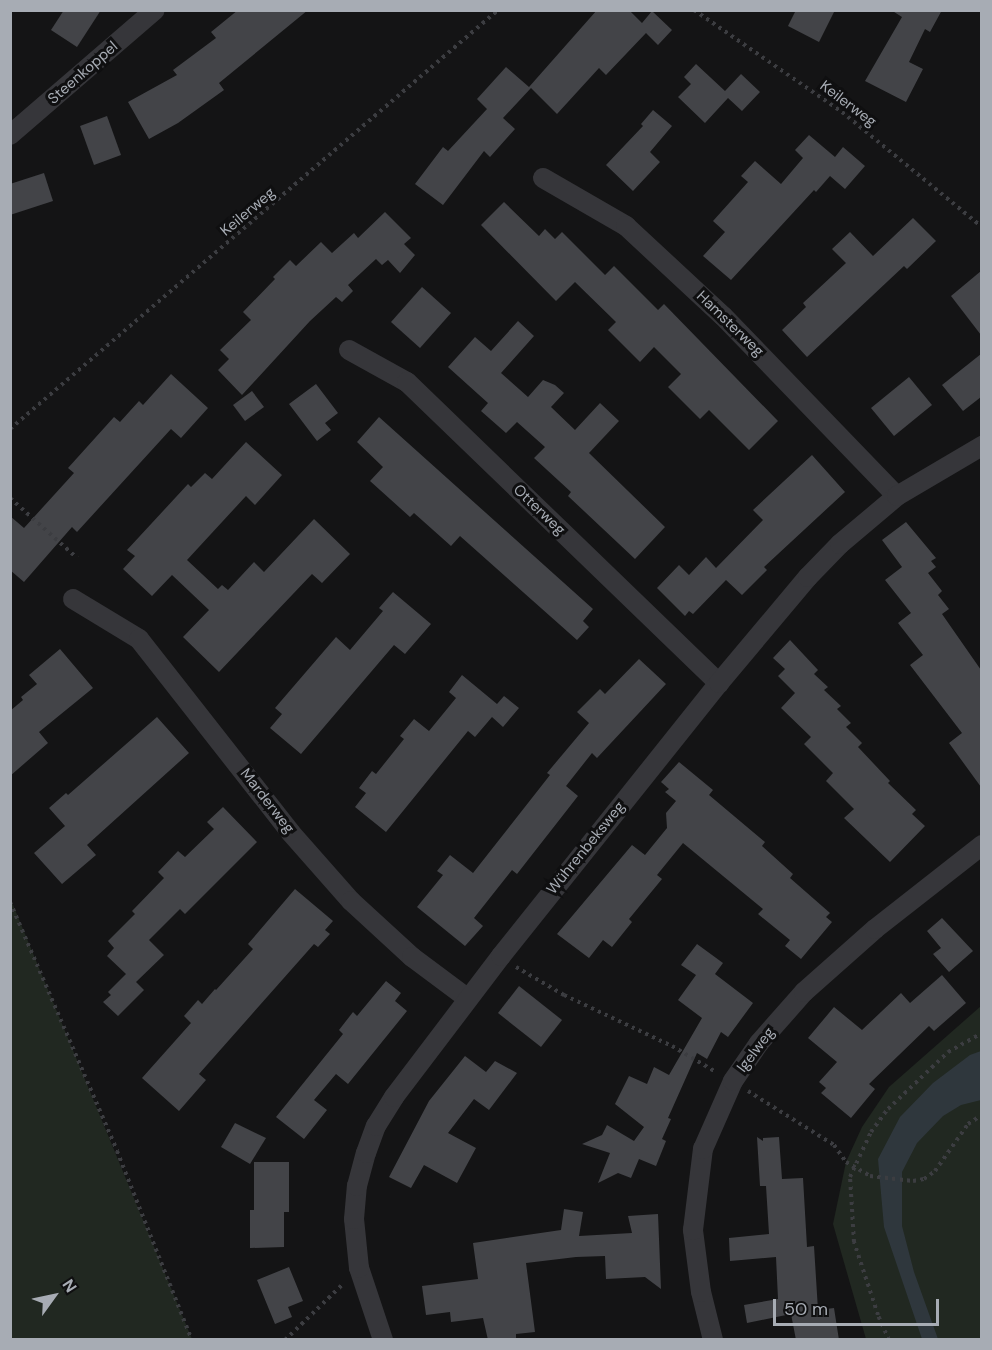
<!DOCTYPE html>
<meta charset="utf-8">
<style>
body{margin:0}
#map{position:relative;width:992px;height:1350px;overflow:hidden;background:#141415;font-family:"DM Sans",sans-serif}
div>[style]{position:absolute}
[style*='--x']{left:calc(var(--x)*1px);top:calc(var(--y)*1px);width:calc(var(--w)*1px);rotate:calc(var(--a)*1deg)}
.green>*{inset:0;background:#212821}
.water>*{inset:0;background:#2f373d}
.building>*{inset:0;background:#434448}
.path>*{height:4px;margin-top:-2px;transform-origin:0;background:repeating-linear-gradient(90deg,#3c3d41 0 3px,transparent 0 7.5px)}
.street>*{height:20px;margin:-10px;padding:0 10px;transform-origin:10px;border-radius:10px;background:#36363a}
span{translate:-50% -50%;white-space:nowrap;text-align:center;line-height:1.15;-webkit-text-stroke:6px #0f0f10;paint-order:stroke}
.street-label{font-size:15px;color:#a7acb4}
.frame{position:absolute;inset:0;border:12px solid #a7acb4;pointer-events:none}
.north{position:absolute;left:24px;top:1266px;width:60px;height:60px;-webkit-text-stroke:4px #0f0f10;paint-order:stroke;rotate:57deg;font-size:16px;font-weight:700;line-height:24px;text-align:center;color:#a7acb4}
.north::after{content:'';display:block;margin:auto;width:21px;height:27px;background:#a7acb4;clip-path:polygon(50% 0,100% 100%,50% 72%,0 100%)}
.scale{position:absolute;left:773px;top:1299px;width:166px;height:27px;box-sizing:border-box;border:3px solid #a7acb4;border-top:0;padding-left:8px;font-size:18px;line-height:21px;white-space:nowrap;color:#a7acb4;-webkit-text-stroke:4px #0f0f10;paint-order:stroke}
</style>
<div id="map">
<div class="green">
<div style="clip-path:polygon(11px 900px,192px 1339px,11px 1339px)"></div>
<div style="clip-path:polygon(981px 1006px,981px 1339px,866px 1339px,833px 1224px,846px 1162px,862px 1127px,889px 1087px)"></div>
</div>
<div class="water">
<div style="clip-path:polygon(981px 1051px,981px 1100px,961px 1105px,943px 1116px,917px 1143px,902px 1172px,902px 1226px,914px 1272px,938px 1339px,922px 1339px,884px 1227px,878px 1159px,900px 1117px,933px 1083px,970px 1055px)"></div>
</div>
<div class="building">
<div style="clip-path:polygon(64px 10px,101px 10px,77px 47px,51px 30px)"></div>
<div style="clip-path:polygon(238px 10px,308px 10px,219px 83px,224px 90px,178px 123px,149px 139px,128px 102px,177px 75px,173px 70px,216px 38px,211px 32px)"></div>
<div style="clip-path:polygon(597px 10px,629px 10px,642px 23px,652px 11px,672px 30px,658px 45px,646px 33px,606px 75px,599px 68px,557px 114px,531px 88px,503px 118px,515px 129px,490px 157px,484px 151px,443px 205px,415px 184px,443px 147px,448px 151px,487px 109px,477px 99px,506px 67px,529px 87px)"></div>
<div style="clip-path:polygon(796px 10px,835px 10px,819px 42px,788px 26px)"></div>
<div style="clip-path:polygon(891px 10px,942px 10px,930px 32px,925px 29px,909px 62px,923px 69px,906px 102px,865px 81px,902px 17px)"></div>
<div style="clip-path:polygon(696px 64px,725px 91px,741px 74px,760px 92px,742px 111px,728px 98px,705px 123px,678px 97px,691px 84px,684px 77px)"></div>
<div style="clip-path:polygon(653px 110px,672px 126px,650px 152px,660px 162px,633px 191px,606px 165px,643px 126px,641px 124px)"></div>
<div style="clip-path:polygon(107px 116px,121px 155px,94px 165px,80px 126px)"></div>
<div style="clip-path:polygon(809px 135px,835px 157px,843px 147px,865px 166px,845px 189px,830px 176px,816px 192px,814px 190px,731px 280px,703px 256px,725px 232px,713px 221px,748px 182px,741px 176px,755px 161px,781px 184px,803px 158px,795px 150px)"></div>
<div style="clip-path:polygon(44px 173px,53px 201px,10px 215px,10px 184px)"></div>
<div style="clip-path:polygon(504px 202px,539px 236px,545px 229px,555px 239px,562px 232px,605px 275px,614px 266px,658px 310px,664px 304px,778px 421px,749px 450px,709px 410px,700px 419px,668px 387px,681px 374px,654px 347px,640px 362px,608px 330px,616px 322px,575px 282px,556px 301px,481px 225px)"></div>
<div style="clip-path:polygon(385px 212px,411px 238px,404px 244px,415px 255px,400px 273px,388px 260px,382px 265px,376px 259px,348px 285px,353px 291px,342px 302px,336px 297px,310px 321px,242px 395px,218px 370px,229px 359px,220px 350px,251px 320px,243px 312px,275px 279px,273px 277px,290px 260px,296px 266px,321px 242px,332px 253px,354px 233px,358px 238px)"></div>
<div style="clip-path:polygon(913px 218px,936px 241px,907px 269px,904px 266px,807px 357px,782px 330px,806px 307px,803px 303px,846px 263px,832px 249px,850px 232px,873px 256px)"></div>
<div style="clip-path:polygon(981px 271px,981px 335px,951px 296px)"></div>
<div style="clip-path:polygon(422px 287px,451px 313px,420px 348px,391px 322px)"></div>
<div style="clip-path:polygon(518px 321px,534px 336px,501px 373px,528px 397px,543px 380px,555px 385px,564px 393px,551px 407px,575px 430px,600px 403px,619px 421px,589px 453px,665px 527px,635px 559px,568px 496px,571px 492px,534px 458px,545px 447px,517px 422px,506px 433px,481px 411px,488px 403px,448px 367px,475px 337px,491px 351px)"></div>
<div style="clip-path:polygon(981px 354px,981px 397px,963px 411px,942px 385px)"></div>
<div style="clip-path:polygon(171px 374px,208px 408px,181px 438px,171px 429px,77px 532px,72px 527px,24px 582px,10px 570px,10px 516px,24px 528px,74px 473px,68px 468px,114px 417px,120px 422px,139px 401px,143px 405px)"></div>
<div style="clip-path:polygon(909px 377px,932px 405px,894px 436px,871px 408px)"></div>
<div style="clip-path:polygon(316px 384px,338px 413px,325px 423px,331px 430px,317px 441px,289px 404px)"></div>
<div style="clip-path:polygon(252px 391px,264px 407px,245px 421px,233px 405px)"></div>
<div style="clip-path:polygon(379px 417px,593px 609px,583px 621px,589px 627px,577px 640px,460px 536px,451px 546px,414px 513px,410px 517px,370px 481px,383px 467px,357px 442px)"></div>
<div style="clip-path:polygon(246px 442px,282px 475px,255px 505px,246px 496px,187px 560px,218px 589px,222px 585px,228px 590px,254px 562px,264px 572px,314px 519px,350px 554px,322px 583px,312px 574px,219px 672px,183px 637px,209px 610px,172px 575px,152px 596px,123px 569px,135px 556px,127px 550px,188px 484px,191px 487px,205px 473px,212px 479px)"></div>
<div style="clip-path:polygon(812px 455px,845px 492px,764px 567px,767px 570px,742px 595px,726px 580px,693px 614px,689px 611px,685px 616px,657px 588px,679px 565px,689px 575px,706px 557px,716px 568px,763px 520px,753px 510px)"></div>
<div style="clip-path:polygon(906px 522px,936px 558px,931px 561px,936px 567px,928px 573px,942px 591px,938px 595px,949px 609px,942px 614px,981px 670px,981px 787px,949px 743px,962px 733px,910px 665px,923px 655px,898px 623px,911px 613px,885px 580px,902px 567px,882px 540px)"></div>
<div style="clip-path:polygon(393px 592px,431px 624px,405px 654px,394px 645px,301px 754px,270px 728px,282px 714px,275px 708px,336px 637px,350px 650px,383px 611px,379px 608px)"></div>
<div style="clip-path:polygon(790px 640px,818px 670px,814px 674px,828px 687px,824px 690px,841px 706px,837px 709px,851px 723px,846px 727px,862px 743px,858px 747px,890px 781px,888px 783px,916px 810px,912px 814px,925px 826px,890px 862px,844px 818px,854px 809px,826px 781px,833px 773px,804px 744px,811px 737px,781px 708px,795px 693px,778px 676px,785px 669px,773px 658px)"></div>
<div style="clip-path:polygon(60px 649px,93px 688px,39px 732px,48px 743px,10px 776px,10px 711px,23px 700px,21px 697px,37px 684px,29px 675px)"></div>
<div style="clip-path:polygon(639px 659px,666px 684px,597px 758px,592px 753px,566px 786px,578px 796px,517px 874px,512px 870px,474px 918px,483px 926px,465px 946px,417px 907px,443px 875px,437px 871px,450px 855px,473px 873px,550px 775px,547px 773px,589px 723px,577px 712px,600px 689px,605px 694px)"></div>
<div style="clip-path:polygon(462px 675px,497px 704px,504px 696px,519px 708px,503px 727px,492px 717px,475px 737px,468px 731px,386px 832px,355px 807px,366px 793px,359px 788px,372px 771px,376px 774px,404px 739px,400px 736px,414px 719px,429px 731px,456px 698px,449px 692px)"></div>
<div style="clip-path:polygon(157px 717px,189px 753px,87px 845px,96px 855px,62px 884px,34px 853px,65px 826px,49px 808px,66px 793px,68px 795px)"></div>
<div style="clip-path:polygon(679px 762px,713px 790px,709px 795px,765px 842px,762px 846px,793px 874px,790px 878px,830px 913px,826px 917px,832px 922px,801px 959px,785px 946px,790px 940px,758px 914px,763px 909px,683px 843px,657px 875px,662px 879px,629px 919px,632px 922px,612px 947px,603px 940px,589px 958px,557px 934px,632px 845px,645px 855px,667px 828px,666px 813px,676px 801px,665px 792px,669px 789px,661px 782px)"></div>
<div style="clip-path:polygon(223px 807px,257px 842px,185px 914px,180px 909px,149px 940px,164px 955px,136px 982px,144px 990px,118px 1016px,103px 1002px,111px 995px,108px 992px,126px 974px,107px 956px,114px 948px,108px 941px,135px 914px,132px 911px,164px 878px,158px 872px,178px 851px,185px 857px,214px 829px,207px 822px)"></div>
<div style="clip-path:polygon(295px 889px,333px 921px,325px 930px,330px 934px,318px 947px,314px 944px,199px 1074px,206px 1080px,179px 1111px,142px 1078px,191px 1023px,184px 1016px,198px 1000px,202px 1004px,215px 989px,216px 990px,253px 949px,248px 944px)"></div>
<div style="clip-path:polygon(942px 918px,973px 951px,949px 972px,933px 954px,941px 948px,927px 931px)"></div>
<div style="clip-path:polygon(697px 944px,723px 963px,715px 974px,753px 1003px,728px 1037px,721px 1032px,707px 1059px,697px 1053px,668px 1118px,671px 1119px,662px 1139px,666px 1141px,656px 1166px,639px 1159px,631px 1178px,618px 1173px,598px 1183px,610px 1153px,582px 1144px,602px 1135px,607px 1125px,634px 1141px,644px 1127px,615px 1104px,629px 1076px,647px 1084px,654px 1067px,669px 1075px,702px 1018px,678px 1000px,696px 975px,681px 965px)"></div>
<div style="clip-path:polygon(942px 975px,966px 1003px,934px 1031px,929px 1026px,869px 1084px,875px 1089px,851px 1118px,821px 1093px,826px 1088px,819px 1082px,837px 1062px,808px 1038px,834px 1007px,862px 1030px,901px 993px,910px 1003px)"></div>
<div style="clip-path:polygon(386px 981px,401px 993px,395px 1001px,407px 1011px,348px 1084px,336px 1074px,314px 1100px,327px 1110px,304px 1139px,276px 1117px,343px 1034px,339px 1030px,353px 1012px,357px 1016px)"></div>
<div style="clip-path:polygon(519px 986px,562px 1020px,541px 1047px,498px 1013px)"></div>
<div style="clip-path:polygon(465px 1056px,486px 1072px,495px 1061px,517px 1073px,489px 1110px,474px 1099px,448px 1133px,476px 1148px,457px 1183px,424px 1165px,411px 1188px,389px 1177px,429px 1101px)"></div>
<div style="clip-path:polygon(235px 1123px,266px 1138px,250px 1164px,221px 1147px)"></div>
<div style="clip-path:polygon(757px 1137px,763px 1141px,763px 1138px,779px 1137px,782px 1179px,803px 1178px,807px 1247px,814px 1246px,818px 1310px,834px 1308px,839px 1340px,796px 1340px,791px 1314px,747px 1323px,744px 1305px,778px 1299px,776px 1257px,730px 1261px,729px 1238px,769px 1234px,766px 1186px,760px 1186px)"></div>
<div style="clip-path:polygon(254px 1162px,289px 1162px,289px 1212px,284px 1212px,284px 1247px,250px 1248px,250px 1210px,254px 1210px)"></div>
<div style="clip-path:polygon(564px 1209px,583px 1212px,579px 1236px,632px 1233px,628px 1216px,658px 1214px,661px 1289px,645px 1277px,606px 1279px,605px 1256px,576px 1257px,526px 1263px,535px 1332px,516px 1334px,516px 1340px,488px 1340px,483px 1318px,451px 1322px,450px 1312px,426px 1315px,422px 1286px,478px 1279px,473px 1243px,561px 1230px)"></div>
<div style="clip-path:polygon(289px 1267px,303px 1301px,288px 1307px,292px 1317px,275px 1324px,257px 1280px)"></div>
</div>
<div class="path">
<div style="--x:694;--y:10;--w:180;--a:34.6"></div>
<div style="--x:842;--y:112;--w:181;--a:39.4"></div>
<div style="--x:10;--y:429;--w:643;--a:-40.65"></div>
<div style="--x:10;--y:498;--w:90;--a:41.8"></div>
<div style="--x:10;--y:902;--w:271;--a:66.7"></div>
<div style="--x:117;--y:1151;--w:203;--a:68.4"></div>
<div style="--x:516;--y:967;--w:56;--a:30.3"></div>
<div style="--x:564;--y:995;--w:119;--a:25.3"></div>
<div style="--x:672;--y:1046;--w:51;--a:30.6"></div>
<div style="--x:748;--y:1091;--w:102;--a:32.1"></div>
<div style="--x:834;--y:1145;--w:21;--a:55"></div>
<div style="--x:846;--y:1162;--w:28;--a:30"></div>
<div style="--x:870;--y:1176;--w:43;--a:6.6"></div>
<div style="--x:913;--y:1181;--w:11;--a:-10"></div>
<div style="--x:924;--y:1179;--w:14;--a:-36"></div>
<div style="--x:935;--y:1171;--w:57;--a:-54.9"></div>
<div style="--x:968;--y:1124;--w:17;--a:-33"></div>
<div style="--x:285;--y:1340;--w:81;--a:-44"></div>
<div style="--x:889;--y:1340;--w:27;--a:-114"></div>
<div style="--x:878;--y:1315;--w:77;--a:-108.2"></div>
<div style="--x:854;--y:1242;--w:65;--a:-93.5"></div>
<div style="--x:850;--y:1177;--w:50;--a:-65"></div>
<div style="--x:871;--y:1132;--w:29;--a:-54"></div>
<div style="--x:888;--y:1109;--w:83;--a:-43.5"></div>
<div style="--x:948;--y:1052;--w:39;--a:-29"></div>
</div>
<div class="street">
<div style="--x:10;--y:135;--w:191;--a:-40.8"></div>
<div style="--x:543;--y:178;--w:96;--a:30"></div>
<div style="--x:626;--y:226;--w:132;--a:42.9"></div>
<div style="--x:723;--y:316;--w:250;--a:46"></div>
<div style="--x:349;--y:350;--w:66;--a:28.9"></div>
<div style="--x:407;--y:382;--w:434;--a:44"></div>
<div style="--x:73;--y:599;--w:77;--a:31.2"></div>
<div style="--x:139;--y:639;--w:246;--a:51.9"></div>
<div style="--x:291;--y:833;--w:91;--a:48.6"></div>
<div style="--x:351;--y:901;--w:83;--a:42.6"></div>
<div style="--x:412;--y:957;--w:69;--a:36.7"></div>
<div style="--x:383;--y:1340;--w:76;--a:-108.4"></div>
<div style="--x:359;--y:1268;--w:49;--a:-95.8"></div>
<div style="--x:354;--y:1219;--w:33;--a:-85"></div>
<div style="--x:357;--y:1186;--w:34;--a:-75"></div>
<div style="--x:366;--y:1153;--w:29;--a:-70"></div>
<div style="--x:376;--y:1126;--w:34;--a:-58"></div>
<div style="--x:394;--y:1097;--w:177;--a:-52.8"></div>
<div style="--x:501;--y:956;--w:349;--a:-51.4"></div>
<div style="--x:719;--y:683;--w:138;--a:-50"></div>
<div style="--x:808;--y:577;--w:46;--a:-45.9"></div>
<div style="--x:840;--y:544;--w:75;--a:-40.1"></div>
<div style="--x:897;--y:496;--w:99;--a:-30.5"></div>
<div style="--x:713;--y:1340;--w:49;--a:-104"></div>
<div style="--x:701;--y:1292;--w:63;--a:-97.4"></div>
<div style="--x:693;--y:1230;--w:82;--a:-83"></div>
<div style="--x:703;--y:1149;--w:74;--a:-66.2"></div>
<div style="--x:733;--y:1081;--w:46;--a:-55.6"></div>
<div style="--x:759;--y:1043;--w:68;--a:-48.6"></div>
<div style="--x:804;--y:992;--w:95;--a:-41.6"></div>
<div style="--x:875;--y:929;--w:136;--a:-38.1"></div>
</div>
<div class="street-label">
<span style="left:83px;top:73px;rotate:-41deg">Steenkoppel</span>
<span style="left:848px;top:104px;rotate:37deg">Keilerweg</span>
<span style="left:248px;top:212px;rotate:-40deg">Keilerweg</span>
<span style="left:730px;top:324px;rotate:44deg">Hamsterweg</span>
<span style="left:539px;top:510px;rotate:44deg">Otterweg</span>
<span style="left:267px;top:801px;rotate:52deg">Marderweg</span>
<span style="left:586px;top:848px;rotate:-51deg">Wührenbeksweg</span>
<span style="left:756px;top:1050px;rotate:-53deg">Igelweg</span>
</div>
<div class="frame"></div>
<div class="north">N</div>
<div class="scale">50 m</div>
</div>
